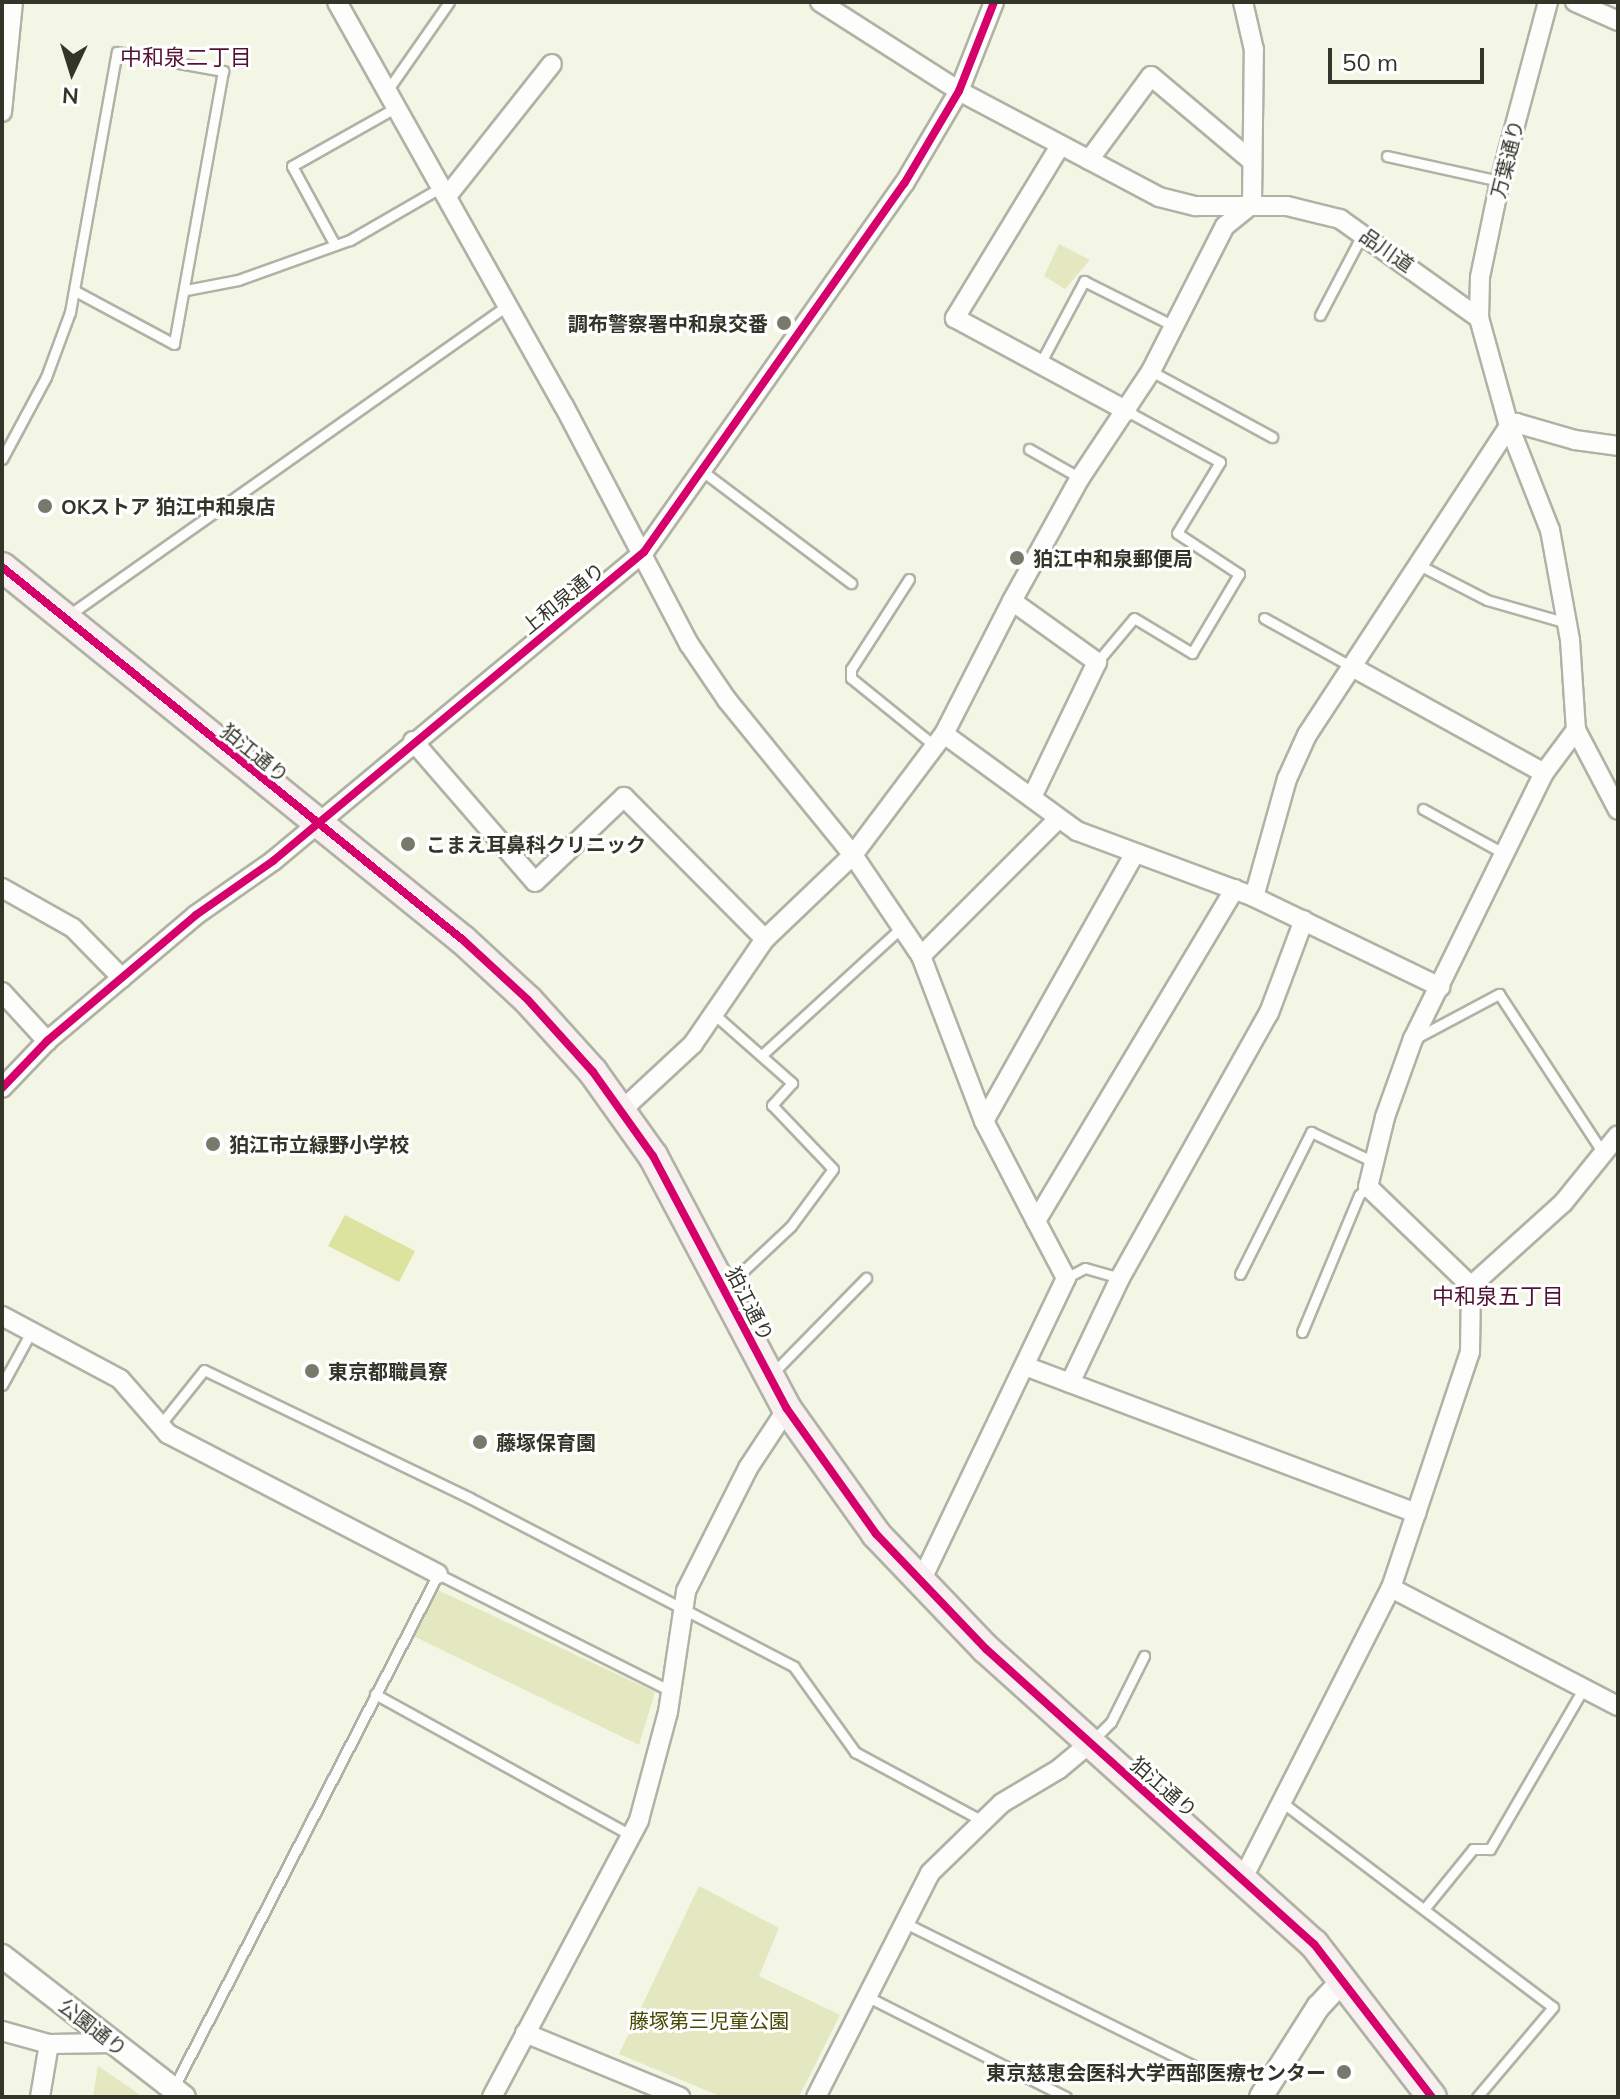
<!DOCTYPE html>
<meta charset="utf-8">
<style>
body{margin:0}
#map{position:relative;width:1620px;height:2099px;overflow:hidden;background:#f4f6e5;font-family:Mulish,"Noto Sans JP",sans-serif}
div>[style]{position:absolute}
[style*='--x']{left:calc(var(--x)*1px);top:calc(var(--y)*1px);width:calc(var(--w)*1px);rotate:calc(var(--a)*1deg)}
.green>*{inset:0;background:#e3e8c1}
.water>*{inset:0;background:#dce39e}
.roads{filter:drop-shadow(2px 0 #b0b2a5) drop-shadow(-2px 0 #b0b2a5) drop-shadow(0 2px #b0b2a5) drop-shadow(0 -2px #b0b2a5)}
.service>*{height:9px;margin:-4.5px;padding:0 4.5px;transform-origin:4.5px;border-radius:4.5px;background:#fdfefb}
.minor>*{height:18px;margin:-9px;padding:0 9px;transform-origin:9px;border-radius:9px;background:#fdfefb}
.tertiary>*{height:22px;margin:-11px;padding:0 11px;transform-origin:11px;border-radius:11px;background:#fdfefb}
.primary>*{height:28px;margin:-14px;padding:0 14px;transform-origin:14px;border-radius:14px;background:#f7eff0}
.cycleway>*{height:8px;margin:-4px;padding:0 4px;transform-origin:4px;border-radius:4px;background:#d6006c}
.dots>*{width:22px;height:22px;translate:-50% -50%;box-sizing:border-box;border:4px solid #fff;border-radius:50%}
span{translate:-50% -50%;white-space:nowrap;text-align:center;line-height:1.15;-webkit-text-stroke:6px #fff;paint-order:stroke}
.street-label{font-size:20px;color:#343529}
.poi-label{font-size:20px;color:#343529;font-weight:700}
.right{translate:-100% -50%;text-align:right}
.left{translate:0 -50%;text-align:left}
.park-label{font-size:20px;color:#454a02}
.neighbourhood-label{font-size:22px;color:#521233}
.frame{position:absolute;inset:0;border:4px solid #343529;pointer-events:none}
.north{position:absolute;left:32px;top:32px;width:80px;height:80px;-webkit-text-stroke:6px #fff;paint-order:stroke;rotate:184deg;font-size:22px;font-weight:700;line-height:32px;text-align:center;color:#343529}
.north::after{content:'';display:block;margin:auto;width:28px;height:36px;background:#343529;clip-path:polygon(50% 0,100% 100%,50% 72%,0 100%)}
.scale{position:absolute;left:1328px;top:48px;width:156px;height:36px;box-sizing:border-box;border:4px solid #343529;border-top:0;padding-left:10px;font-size:24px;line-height:28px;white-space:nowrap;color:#343529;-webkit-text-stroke:6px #fff;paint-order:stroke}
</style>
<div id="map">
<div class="green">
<div style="clip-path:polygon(1059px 244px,1090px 260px,1065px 289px,1044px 276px)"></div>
<div style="clip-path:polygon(438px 1590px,655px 1692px,639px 1745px,413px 1636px)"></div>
<div style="clip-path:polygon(699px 1886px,779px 1928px,759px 1976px,840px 2015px,799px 2097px,722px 2097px,619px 2054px)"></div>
<div style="clip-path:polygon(98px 2066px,132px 2089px,142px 2097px,93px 2097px)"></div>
</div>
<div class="water">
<div style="clip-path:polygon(345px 1215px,415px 1251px,399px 1282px,328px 1246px)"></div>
</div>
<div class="roads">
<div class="service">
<div style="--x:387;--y:91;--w:108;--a:-55.1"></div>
<div style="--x:1387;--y:156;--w:116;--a:12.5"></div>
<div style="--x:335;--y:245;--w:90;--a:-118.6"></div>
<div style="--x:292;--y:166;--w:118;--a:-29.4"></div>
<div style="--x:186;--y:290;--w:53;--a:-10.9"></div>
<div style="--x:238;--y:280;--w:119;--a:-19.7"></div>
<div style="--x:350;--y:240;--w:108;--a:-30.1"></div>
<div style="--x:1320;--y:315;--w:90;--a:-62.3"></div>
<div style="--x:1041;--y:362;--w:92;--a:-62"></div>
<div style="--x:1084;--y:281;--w:101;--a:26.6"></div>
<div style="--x:1151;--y:371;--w:138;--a:28.6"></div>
<div style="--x:1029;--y:449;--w:59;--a:29.6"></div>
<div style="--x:2;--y:459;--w:93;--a:-61.8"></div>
<div style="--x:46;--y:377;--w:69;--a:-69.7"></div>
<div style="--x:70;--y:312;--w:264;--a:-79.8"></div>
<div style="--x:117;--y:52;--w:108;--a:10.2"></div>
<div style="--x:223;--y:71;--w:277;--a:100.2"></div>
<div style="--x:174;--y:344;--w:112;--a:-151.8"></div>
<div style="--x:701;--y:470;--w:188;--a:37"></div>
<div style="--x:1419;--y:565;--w:76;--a:27.2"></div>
<div style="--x:1487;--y:600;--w:83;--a:16"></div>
<div style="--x:909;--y:579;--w:107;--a:122.8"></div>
<div style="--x:851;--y:669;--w:9;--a:90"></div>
<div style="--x:851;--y:678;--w:108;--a:39"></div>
<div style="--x:66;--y:617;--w:537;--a:-35.23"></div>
<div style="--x:1264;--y:618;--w:101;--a:29.1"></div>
<div style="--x:1097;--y:662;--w:57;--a:-49.9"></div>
<div style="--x:1134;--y:618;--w:68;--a:31.1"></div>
<div style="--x:1192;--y:653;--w:92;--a:-59.3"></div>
<div style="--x:1239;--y:574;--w:74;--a:-146.5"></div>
<div style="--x:1177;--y:533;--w:83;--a:-58.8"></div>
<div style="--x:1220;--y:462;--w:106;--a:-151.3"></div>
<div style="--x:1423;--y:809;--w:91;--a:28.8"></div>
<div style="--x:715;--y:1015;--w:103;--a:41.4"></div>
<div style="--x:792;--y:1083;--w:30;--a:132"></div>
<div style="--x:772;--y:1105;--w:88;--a:46.4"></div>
<div style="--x:833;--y:1169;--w:71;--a:126.4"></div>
<div style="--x:791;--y:1226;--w:88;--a:136.8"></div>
<div style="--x:1418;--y:1037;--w:92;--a:-28"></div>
<div style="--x:1499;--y:994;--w:190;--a:56.8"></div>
<div style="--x:763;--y:1054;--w:188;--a:-42.4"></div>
<div style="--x:1240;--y:1274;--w:159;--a:-63.4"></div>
<div style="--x:1311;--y:1132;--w:70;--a:25.5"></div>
<div style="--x:1066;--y:1278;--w:21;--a:-28"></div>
<div style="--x:1085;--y:1268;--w:36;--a:16"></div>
<div style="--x:1302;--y:1332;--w:148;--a:-67.4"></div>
<div style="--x:1359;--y:1195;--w:12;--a:-42"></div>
<div style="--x:771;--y:1375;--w:136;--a:-45.6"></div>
<div style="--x:2;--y:1385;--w:60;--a:-61.3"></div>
<div style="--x:160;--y:1425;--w:70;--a:-51.3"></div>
<div style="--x:204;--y:1370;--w:295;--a:25.7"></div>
<div style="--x:470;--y:1498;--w:365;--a:27.5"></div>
<div style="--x:794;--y:1667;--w:105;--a:54.3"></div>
<div style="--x:855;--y:1752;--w:143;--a:28.4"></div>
<div style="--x:375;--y:1694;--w:294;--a:28.9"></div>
<div style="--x:1092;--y:1741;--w:27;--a:-45"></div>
<div style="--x:1111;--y:1722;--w:74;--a:-63.4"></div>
<div style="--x:1283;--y:1803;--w:338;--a:37.1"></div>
<div style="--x:1553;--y:2007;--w:118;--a:130.2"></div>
<div style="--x:1425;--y:1908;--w:76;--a:-50.9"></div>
<div style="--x:1473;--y:1849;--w:17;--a:0"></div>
<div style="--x:1490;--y:1849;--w:185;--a:-59.8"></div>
<div style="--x:903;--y:1922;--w:322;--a:26.3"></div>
<div style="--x:866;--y:1996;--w:224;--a:26.8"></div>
<div style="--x:173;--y:2089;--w:579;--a:-62.77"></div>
<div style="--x:438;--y:1574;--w:261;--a:26.7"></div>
</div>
<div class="minor">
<div style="--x:337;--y:2;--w:463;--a:60.7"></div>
<div style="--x:564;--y:406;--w:269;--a:62.3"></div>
<div style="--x:689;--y:644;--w:68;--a:55.8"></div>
<div style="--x:727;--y:700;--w:200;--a:50.9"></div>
<div style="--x:853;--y:855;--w:122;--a:56"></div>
<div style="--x:820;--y:2;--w:165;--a:32.6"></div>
<div style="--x:959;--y:91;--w:226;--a:27.9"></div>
<div style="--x:1159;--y:197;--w:38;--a:14"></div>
<div style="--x:1196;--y:206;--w:91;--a:0"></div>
<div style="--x:1287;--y:206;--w:55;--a:13.8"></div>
<div style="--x:1340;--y:219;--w:171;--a:35.5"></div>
<div style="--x:1479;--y:318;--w:112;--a:74.5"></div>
<div style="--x:1509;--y:426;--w:112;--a:68.5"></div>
<div style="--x:1550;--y:530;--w:112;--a:79.7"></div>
<div style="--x:1570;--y:640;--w:90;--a:86.2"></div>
<div style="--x:1576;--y:730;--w:90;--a:62.3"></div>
<div style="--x:1575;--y:2;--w:47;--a:23.8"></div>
<div style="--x:2;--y:112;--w:111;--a:-84.3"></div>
<div style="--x:1060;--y:146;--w:202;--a:121.4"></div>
<div style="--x:955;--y:318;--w:196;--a:28.4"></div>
<div style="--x:1089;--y:160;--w:104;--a:-53.6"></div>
<div style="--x:1151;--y:76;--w:132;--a:40.1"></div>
<div style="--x:448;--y:195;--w:167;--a:-51.6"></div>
<div style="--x:1479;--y:318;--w:41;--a:-88.6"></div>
<div style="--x:1480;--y:277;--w:98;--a:-78.2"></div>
<div style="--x:1500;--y:181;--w:185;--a:-75"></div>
<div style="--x:1012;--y:601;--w:105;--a:35.7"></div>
<div style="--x:1097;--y:662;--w:148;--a:115.7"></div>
<div style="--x:1352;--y:667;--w:219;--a:28.9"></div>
<div style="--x:944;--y:734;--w:165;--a:36.1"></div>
<div style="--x:1077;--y:831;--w:189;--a:20.4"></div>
<div style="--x:1254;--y:897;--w:207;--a:25.8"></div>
<div style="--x:413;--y:741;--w:186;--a:49.1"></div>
<div style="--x:535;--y:882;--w:123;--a:-43.7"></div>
<div style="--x:624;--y:797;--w:200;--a:45.2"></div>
<div style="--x:2;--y:888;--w:81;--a:29.4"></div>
<div style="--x:73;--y:928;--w:70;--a:45.6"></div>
<div style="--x:1254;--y:897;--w:123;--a:-74.4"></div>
<div style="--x:1287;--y:779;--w:48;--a:-65.6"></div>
<div style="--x:1307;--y:735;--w:369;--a:-56.8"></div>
<div style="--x:1509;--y:426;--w:8;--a:-23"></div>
<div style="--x:1516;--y:423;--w:61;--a:16.1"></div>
<div style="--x:1575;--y:440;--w:43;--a:7.9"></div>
<div style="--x:2;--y:992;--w:67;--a:47.4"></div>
<div style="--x:2;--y:1088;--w:65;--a:-46.2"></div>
<div style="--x:47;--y:1041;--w:195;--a:-40.2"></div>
<div style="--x:196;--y:915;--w:94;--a:-35"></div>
<div style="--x:273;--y:861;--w:483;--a:-39.8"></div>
<div style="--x:644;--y:552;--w:451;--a:-54.8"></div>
<div style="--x:904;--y:184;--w:108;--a:-59.4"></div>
<div style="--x:959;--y:91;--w:96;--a:-68.5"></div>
<div style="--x:622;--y:1110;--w:97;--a:-42.9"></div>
<div style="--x:693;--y:1044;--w:127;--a:-55.6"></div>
<div style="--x:765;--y:939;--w:122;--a:-43.7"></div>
<div style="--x:853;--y:855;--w:151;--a:-53.1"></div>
<div style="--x:944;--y:734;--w:149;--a:-62.9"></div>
<div style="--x:1012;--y:601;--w:141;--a:-61.1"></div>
<div style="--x:1080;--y:478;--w:128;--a:-56.4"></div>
<div style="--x:1151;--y:371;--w:163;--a:-63"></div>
<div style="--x:1225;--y:226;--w:35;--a:-39"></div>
<div style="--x:1252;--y:204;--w:154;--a:-89.3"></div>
<div style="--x:1254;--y:50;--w:49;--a:-102.9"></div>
<div style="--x:984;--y:1121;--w:305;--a:-60.6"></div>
<div style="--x:1036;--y:1221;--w:113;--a:-117.5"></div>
<div style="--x:984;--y:1121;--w:177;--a:-110.9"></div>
<div style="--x:921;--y:956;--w:194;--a:-45"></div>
<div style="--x:1471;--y:1286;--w:143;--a:-136.1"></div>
<div style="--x:1368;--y:1187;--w:72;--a:-76.3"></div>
<div style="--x:1385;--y:1117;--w:83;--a:-70.3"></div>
<div style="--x:1413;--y:1039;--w:297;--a:-63.8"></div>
<div style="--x:1544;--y:773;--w:54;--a:-53.3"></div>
<div style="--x:2;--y:1316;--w:134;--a:28.1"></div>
<div style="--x:120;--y:1379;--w:73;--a:48.9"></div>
<div style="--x:168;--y:1434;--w:304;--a:27.4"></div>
<div style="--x:1025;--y:1366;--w:418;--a:20.6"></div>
<div style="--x:1070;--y:1383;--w:116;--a:-64.5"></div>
<div style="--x:1120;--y:1278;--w:304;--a:-60.7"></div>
<div style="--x:1269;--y:1013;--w:99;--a:-69.4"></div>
<div style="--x:920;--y:1583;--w:338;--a:-64.4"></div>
<div style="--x:1066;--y:1278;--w:64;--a:-117.8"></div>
<div style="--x:1036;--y:1221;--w:387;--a:-59.1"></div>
<div style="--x:1391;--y:1588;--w:249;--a:-71.5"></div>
<div style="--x:1470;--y:1352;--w:66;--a:-89.1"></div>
<div style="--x:1471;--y:1286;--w:124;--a:-42.1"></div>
<div style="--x:1563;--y:1203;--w:87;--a:-51"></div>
<div style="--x:1243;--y:1878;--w:326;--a:-63"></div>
<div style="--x:1391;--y:1588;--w:256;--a:27.5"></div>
<div style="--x:2;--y:2031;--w:49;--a:15.5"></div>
<div style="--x:49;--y:2044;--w:65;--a:-0.9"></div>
<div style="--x:525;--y:2033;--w:168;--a:22.4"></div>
<div style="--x:40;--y:2097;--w:54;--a:-80.4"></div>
<div style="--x:492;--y:2097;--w:314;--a:-62"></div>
<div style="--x:639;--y:1820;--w:112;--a:-75"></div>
<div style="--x:668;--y:1712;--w:122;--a:-81.5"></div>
<div style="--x:686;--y:1591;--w:138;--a:-63.2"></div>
<div style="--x:748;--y:1468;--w:71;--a:-56.5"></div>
<div style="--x:816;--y:2097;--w:251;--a:-63"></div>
<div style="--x:930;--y:1873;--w:100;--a:-44.2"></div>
<div style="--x:1002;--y:1803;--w:66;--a:-30.8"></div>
<div style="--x:1059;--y:1769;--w:40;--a:-40"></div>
</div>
<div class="tertiary">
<div style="--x:2;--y:1956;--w:230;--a:37.8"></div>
<div style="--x:1261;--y:2097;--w:107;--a:-57.7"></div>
<div style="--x:1318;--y:2007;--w:37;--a:-47"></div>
</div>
<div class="primary">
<div style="--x:2;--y:567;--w:593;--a:38.98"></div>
<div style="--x:463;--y:940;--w:88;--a:42.7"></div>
<div style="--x:528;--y:1000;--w:97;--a:47.9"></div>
<div style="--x:593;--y:1072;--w:103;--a:54.5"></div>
<div style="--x:653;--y:1156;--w:286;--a:62.1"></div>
<div style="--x:787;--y:1409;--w:153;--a:54.5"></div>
<div style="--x:876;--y:1534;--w:159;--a:46.3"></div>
<div style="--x:986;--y:1649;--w:441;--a:42"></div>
<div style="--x:1314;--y:1944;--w:193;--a:52.4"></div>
</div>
</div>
<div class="cycleway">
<div style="--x:2;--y:567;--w:593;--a:38.98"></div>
<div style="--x:463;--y:940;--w:88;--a:42.7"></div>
<div style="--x:528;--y:1000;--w:97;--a:47.9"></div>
<div style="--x:593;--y:1072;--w:103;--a:54.5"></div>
<div style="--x:653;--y:1156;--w:286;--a:62.1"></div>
<div style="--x:787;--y:1409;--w:153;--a:54.5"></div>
<div style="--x:876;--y:1534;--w:159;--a:46.3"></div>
<div style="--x:986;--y:1649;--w:441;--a:42"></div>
<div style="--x:1314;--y:1944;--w:193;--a:52.4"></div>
<div style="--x:2;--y:1088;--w:65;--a:-46.2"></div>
<div style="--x:47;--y:1041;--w:195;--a:-40.2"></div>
<div style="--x:196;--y:915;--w:94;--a:-35"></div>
<div style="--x:273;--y:861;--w:483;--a:-39.8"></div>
<div style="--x:644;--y:552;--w:451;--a:-54.8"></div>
<div style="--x:904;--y:184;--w:108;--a:-59.4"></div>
<div style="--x:959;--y:91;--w:96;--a:-68.5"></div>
</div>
<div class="dots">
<div style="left:784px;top:323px;background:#77796b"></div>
<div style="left:45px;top:506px;background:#77796b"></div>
<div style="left:1017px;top:558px;background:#77796b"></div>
<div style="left:408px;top:844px;background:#77796b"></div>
<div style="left:213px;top:1144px;background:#77796b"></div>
<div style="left:312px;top:1371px;background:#77796b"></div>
<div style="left:480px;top:1442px;background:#77796b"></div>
<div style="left:1344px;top:2072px;background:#77796b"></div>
</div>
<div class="street-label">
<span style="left:1507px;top:159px;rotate:-76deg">万葉通り</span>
<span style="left:1387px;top:250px;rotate:35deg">品川道</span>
<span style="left:563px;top:598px;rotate:-39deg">上和泉通り</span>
<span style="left:255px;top:753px;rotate:39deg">狛江通り</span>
<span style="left:750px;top:1304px;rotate:63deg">狛江通り</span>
<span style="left:1164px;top:1787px;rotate:41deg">狛江通り</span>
<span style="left:93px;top:2027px;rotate:38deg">公園通り</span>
</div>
<div class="poi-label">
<span class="right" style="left:768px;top:323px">調布警察署中和泉交番</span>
<span class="left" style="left:61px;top:506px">OKストア 狛江中和泉店</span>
<span class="left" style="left:1033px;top:558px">狛江中和泉郵便局</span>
<span class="left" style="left:426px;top:844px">こまえ耳鼻科クリニック</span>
<span class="left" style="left:229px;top:1144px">狛江市立緑野小学校</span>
<span class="left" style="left:328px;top:1371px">東京都職員寮</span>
<span class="left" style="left:496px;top:1442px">藤塚保育園</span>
<span class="right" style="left:1326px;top:2072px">東京慈恵会医科大学西部医療センター</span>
</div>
<div class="park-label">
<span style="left:709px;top:2020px">藤塚第三児童公園</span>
</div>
<div class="neighbourhood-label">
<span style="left:186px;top:58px">中和泉二丁目</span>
<span style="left:1498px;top:1297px">中和泉五丁目</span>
</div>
<div class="frame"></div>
<div class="north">N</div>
<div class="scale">50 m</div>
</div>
